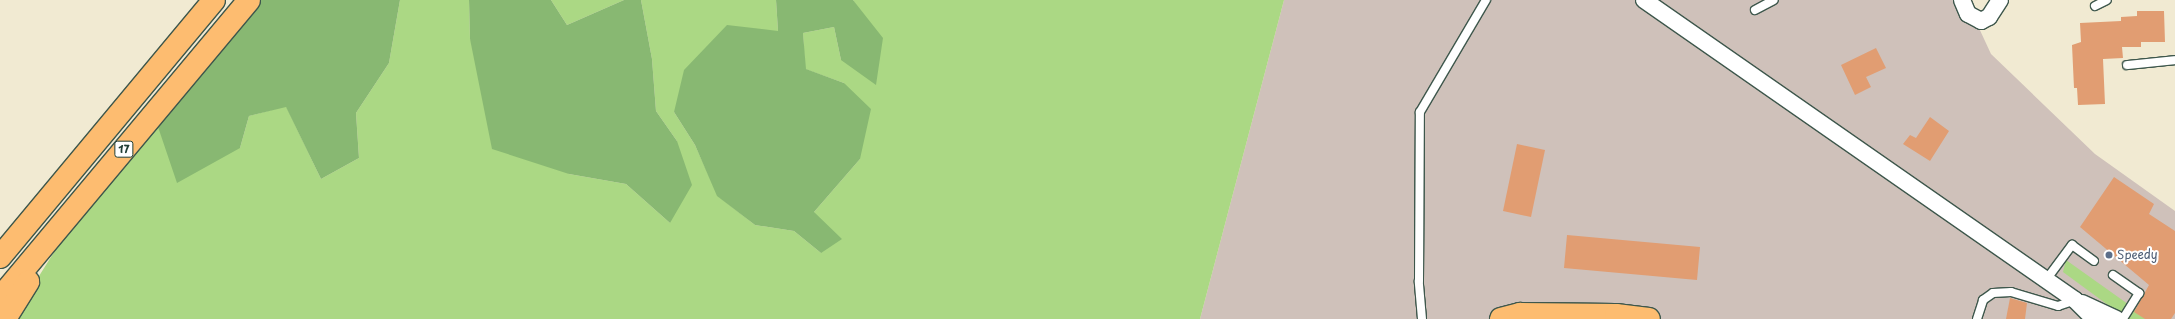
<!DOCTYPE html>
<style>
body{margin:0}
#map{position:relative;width:2175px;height:319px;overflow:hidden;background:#f1ead2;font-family:"Playpen Sans",sans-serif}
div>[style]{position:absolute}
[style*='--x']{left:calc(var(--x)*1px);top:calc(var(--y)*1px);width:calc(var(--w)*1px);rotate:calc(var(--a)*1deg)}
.industrial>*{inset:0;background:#cfc1ba}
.green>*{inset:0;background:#abd884}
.forest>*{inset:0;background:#88b872}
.building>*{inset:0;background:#e19d72}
.roads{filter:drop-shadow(1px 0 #3e574c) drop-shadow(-1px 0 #3e574c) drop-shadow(0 1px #3e574c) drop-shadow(0 -1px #3e574c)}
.lane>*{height:8px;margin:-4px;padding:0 4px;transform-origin:4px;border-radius:4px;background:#fff}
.street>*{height:16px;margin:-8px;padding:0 8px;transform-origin:8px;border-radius:8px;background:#fff}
.primary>*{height:22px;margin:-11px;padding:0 11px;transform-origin:11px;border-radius:11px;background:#fdbc70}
.highway>*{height:22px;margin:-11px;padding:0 11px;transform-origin:11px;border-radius:11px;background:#fdbc70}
.dots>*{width:11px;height:11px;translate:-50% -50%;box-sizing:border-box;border:2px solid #fff;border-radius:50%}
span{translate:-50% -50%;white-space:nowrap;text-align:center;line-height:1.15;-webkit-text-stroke:4px #fff;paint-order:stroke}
.shield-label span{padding:1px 3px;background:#fff;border:1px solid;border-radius:3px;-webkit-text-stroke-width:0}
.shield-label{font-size:11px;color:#1f3d34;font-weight:700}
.service-label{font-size:12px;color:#4e5e75}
.left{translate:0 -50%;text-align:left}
</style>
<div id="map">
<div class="industrial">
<div style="clip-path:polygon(1284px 0,1966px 0,1991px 54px,2095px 154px,2175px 211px,2175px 319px,1200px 319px)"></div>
</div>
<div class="green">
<div style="clip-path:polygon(400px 0,469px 0,470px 39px,569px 174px,626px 184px,670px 223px,677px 141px,656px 111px,652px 59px,641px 0,776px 0,778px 31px,674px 112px,695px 145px,718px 196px,755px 225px,794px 231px,821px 253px,814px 212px,860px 159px,844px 83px,805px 69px,803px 33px,834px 27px,841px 60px,858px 9px,853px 0,1284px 0,1200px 319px,12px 319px,78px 214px,156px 121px,240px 148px,249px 116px,286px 106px,321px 179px,359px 158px,356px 113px,389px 63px)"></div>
<div style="clip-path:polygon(551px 0,624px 0,567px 25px)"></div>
<div style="clip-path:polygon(2066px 260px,2149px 319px,2127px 319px,2063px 272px)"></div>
</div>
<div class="forest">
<div style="clip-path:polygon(254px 0,400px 0,389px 63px,356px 113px,359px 158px,321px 179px,286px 107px,249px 116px,240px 148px,177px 183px,156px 121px)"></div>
<div style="clip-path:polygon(469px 0,551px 0,567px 25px,624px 0,641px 0,652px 59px,656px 111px,677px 141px,692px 185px,670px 223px,626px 184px,569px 174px,492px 149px,470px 39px)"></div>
<div style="clip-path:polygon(776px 0,853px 0,883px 38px,876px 85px,841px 60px,834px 27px,803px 33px,806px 69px,844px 83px,871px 109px,860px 159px,814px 212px,842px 239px,821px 253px,794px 231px,755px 225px,717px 196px,695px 145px,674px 112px,684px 70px,727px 25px,778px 31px)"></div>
</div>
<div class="building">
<div style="clip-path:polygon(2137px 11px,2164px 11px,2165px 42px,2141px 42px,2141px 47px,2122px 47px,2123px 58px,2103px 59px,2105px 104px,2078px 105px,2077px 88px,2074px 88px,2072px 45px,2081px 42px,2080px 23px,2121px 21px,2121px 17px,2137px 16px)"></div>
<div style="clip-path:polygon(1876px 48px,1886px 68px,1866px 77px,1871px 87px,1855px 95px,1841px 65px)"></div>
<div style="clip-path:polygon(1930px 117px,1949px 131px,1930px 161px,1903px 144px,1910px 135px,1916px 138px)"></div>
<div style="clip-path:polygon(1517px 144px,1545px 150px,1531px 217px,1503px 211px)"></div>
<div style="clip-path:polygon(2114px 177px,2154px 204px,2149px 214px,2175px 231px,2175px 313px,2171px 319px,2145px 319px,2134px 312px,2149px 285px,2080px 227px)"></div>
<div style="clip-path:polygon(1567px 235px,1700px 247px,1697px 280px,1564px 268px)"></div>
<div style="clip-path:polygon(2010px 298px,2027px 303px,2025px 319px,2006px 319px)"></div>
</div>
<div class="roads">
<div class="lane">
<div style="--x:2095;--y:6;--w:13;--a:-27"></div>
<div style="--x:1755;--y:10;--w:21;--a:-28"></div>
<div style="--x:2127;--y:65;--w:48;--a:-5.9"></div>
<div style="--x:2113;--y:275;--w:32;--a:35"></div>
<div style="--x:2139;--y:293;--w:31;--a:122"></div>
<div style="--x:2046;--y:280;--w:44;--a:-53.4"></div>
<div style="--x:2072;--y:245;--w:27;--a:36"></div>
<div style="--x:1422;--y:319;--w:38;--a:-95"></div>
<div style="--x:1419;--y:281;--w:169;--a:-89.7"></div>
<div style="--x:1420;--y:112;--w:130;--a:-59.5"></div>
<div style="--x:1977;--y:319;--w:20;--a:-72"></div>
<div style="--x:1983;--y:300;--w:12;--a:-35"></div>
<div style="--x:1993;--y:293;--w:18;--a:-3"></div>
<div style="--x:2011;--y:292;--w:49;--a:16.6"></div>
<div style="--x:2058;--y:306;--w:18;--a:-19"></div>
</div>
<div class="street">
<div style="--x:1644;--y:0;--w:525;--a:34.84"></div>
<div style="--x:2075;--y:300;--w:27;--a:45"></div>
<div style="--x:1962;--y:0;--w:15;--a:67"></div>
<div style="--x:1968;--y:14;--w:15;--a:28"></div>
<div style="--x:1981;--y:21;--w:9;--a:-27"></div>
<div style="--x:1989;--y:17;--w:20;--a:-57"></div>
<div style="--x:2082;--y:303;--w:38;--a:25"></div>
</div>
<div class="primary">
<div style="--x:1501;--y:319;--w:20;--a:-15"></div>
<div style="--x:1520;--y:314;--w:96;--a:0.6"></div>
<div style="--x:1616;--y:315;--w:33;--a:7"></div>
</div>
<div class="highway">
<div style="--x:0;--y:257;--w:334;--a:-50.2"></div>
<div style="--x:0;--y:298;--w:388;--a:-50.1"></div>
<div style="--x:5;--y:319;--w:44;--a:-58.1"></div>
</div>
</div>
<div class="dots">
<div style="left:2109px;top:255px;background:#5c6f8a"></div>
</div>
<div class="shield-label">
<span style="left:124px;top:149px">17</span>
</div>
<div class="service-label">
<span class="left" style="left:2117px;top:255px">Speedy</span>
</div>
</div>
